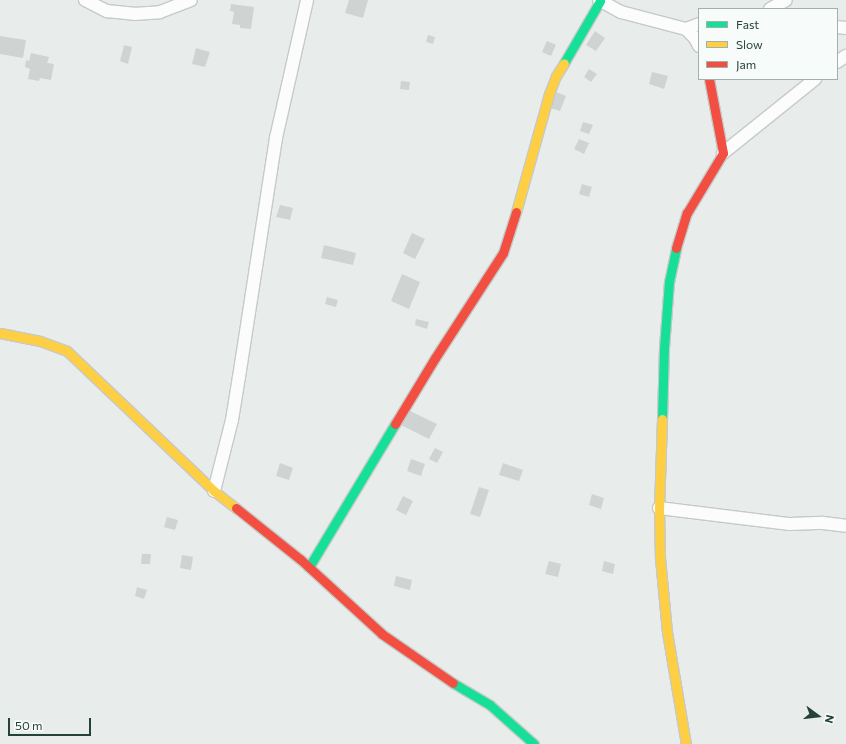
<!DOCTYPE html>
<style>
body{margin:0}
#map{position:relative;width:846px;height:744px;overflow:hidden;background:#e8edeb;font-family:Commissioner,sans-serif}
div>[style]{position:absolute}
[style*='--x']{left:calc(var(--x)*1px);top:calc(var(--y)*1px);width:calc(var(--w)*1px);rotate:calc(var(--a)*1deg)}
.building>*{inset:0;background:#cfd4d2}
.roads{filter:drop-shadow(1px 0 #c5cac8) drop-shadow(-1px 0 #c5cac8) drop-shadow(0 1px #c5cac8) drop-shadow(0 -1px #c5cac8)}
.street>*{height:12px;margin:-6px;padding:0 6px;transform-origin:6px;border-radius:6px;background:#fcfcfc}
.fast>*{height:9px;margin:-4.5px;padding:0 4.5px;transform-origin:4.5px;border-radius:4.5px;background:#16e098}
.slow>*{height:9px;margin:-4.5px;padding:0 4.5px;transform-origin:4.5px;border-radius:4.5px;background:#ffcf43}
.jam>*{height:9px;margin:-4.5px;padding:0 4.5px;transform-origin:4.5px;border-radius:4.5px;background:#f24e42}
span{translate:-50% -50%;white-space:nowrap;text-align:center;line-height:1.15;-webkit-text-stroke:3px #f7fbf9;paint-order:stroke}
.legend{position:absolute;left:698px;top:8px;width:140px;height:72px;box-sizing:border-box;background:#f7fbf9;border:1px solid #a3b1ad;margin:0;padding:5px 7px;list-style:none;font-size:12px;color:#24423a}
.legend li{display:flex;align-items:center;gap:8px;height:20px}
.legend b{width:20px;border:1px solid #a3b1ad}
.north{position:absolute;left:798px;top:696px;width:40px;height:40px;-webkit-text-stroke:3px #f7fbf9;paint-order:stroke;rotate:105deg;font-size:11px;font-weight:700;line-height:16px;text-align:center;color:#24423a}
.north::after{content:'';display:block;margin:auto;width:14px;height:18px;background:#24423a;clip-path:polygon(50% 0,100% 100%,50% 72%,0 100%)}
.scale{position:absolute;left:8px;top:718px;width:83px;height:18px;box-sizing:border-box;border:2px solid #24423a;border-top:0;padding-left:5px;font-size:12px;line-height:14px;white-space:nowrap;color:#24423a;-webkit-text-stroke:3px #f7fbf9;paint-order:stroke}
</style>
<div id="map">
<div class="building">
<div style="clip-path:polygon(349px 0,368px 0,363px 18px,345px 13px)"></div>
<div style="clip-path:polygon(231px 4px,254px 7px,251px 29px,240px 28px,240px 25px,232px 24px,234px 12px,230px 11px)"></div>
<div style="clip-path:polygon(595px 31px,605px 38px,596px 51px,586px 45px)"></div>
<div style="clip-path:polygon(428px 35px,435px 37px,433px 44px,426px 42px)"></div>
<div style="clip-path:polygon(0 36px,26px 40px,23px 58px,0 54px)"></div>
<div style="clip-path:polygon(547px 41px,556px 45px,551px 56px,542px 52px)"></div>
<div style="clip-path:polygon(124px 45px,132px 47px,128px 64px,120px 61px)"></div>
<div style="clip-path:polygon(196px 48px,210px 52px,205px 67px,192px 64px)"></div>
<div style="clip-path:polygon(31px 53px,49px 57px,47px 63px,54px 64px,51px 80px,40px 78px,39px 81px,28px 79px,30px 69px,25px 67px,26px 60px,29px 61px)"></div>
<div style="clip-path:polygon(589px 69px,597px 74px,591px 82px,584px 77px)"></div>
<div style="clip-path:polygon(652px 72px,668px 76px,664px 89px,649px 84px)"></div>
<div style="clip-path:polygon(401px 81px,410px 82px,409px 90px,400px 89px)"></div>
<div style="clip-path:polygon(556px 92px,566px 96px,560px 111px,550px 108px)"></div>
<div style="clip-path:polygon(583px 122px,593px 125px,589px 134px,580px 131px)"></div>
<div style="clip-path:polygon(579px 139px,589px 143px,584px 154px,574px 149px)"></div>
<div style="clip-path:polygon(582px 184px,592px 187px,589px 197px,579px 194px)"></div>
<div style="clip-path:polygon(280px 205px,293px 208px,290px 220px,276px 217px)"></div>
<div style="clip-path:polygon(412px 233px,425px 239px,415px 259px,403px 253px)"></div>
<div style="clip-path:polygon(324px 245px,356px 253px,353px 265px,321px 258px)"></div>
<div style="clip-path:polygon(402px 274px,420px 282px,409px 309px,391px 301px)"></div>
<div style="clip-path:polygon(327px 297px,338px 300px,336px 307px,325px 304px)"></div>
<div style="clip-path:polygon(416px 319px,429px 322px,427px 329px,415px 325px)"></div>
<div style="clip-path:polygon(408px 410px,437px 424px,429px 439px,401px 425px)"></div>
<div style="clip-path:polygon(435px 448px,443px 452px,437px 463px,429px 459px)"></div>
<div style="clip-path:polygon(411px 459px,425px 464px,421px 476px,407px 471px)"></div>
<div style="clip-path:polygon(280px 463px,293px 468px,289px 480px,276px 476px)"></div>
<div style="clip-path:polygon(503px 463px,523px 470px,519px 481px,499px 475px)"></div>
<div style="clip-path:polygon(479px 487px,489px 490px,480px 517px,470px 514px)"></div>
<div style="clip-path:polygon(592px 494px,604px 498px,601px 509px,589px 505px)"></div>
<div style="clip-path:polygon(403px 496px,413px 501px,406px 515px,396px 510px)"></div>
<div style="clip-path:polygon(167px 517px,178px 520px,175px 530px,164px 527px)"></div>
<div style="clip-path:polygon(142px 554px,151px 554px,150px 564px,141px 564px)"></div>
<div style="clip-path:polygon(182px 555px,193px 557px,191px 570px,180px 568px)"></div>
<div style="clip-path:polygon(549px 561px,561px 564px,558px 577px,545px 574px)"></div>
<div style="clip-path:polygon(604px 561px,615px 564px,613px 574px,602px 571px)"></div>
<div style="clip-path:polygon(396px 576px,412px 580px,410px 590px,394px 586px)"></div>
<div style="clip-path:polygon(137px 587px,147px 590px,144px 599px,135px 596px)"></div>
</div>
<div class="roads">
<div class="street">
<div style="--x:85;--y:0;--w:25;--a:27"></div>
<div style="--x:107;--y:11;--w:27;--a:6"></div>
<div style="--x:134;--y:14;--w:26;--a:-4"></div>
<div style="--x:160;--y:12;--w:33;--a:-21"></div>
<div style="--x:599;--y:0;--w:25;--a:29"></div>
<div style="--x:621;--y:12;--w:67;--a:14.7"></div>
<div style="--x:686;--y:29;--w:13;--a:45"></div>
<div style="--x:695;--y:38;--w:9;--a:63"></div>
<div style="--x:770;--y:9;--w:18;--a:-29"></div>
<div style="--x:837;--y:27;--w:9;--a:6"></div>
<div style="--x:686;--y:29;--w:14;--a:-21"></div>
<div style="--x:837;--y:62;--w:11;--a:-34"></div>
<div style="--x:723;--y:153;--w:118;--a:-38.8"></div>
<div style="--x:214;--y:491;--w:73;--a:-75.8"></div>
<div style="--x:232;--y:420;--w:44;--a:-80.8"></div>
<div style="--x:239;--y:377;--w:242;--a:-81.2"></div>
<div style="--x:276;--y:138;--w:141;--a:-77.3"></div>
<div style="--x:659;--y:508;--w:132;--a:7"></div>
<div style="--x:790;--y:524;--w:33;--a:-2"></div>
<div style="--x:823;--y:523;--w:23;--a:7"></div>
</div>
<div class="fast">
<div style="--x:564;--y:63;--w:72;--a:-59.9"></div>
<div style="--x:662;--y:419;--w:71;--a:-88.4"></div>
<div style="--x:664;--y:348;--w:66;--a:-85.7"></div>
<div style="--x:669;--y:282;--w:35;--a:-78"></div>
<div style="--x:309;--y:567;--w:167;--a:-59"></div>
<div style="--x:453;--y:683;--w:43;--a:30.7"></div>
<div style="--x:490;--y:705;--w:59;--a:41.6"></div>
</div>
<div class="slow">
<div style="--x:516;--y:212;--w:123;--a:-74.4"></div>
<div style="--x:549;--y:94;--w:19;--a:-69"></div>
<div style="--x:556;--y:76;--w:15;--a:-58"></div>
<div style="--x:0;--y:333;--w:41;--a:11.3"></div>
<div style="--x:40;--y:341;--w:29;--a:20"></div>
<div style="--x:67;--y:351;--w:203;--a:43.6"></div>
<div style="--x:214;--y:491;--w:28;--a:38"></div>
<div style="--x:662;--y:419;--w:89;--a:91.9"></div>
<div style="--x:659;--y:508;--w:50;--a:88.9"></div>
<div style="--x:660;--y:558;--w:74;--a:84.6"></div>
<div style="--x:667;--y:632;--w:114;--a:80.4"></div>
</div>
<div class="jam">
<div style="--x:676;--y:248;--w:37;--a:-73"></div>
<div style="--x:687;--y:213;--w:70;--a:-59"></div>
<div style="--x:723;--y:153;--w:75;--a:-100.7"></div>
<div style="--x:395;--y:424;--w:77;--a:-58.8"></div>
<div style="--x:435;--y:358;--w:125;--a:-57.1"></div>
<div style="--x:503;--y:253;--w:43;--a:-72.4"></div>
<div style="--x:236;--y:508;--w:82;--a:38.6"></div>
<div style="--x:300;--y:559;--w:111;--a:42.4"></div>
<div style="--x:382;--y:634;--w:86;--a:34.6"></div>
</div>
</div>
<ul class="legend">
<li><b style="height:5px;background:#16e098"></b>Fast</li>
<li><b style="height:5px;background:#ffcf43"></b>Slow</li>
<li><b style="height:5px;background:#f24e42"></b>Jam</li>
</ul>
<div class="north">N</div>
<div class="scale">50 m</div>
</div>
